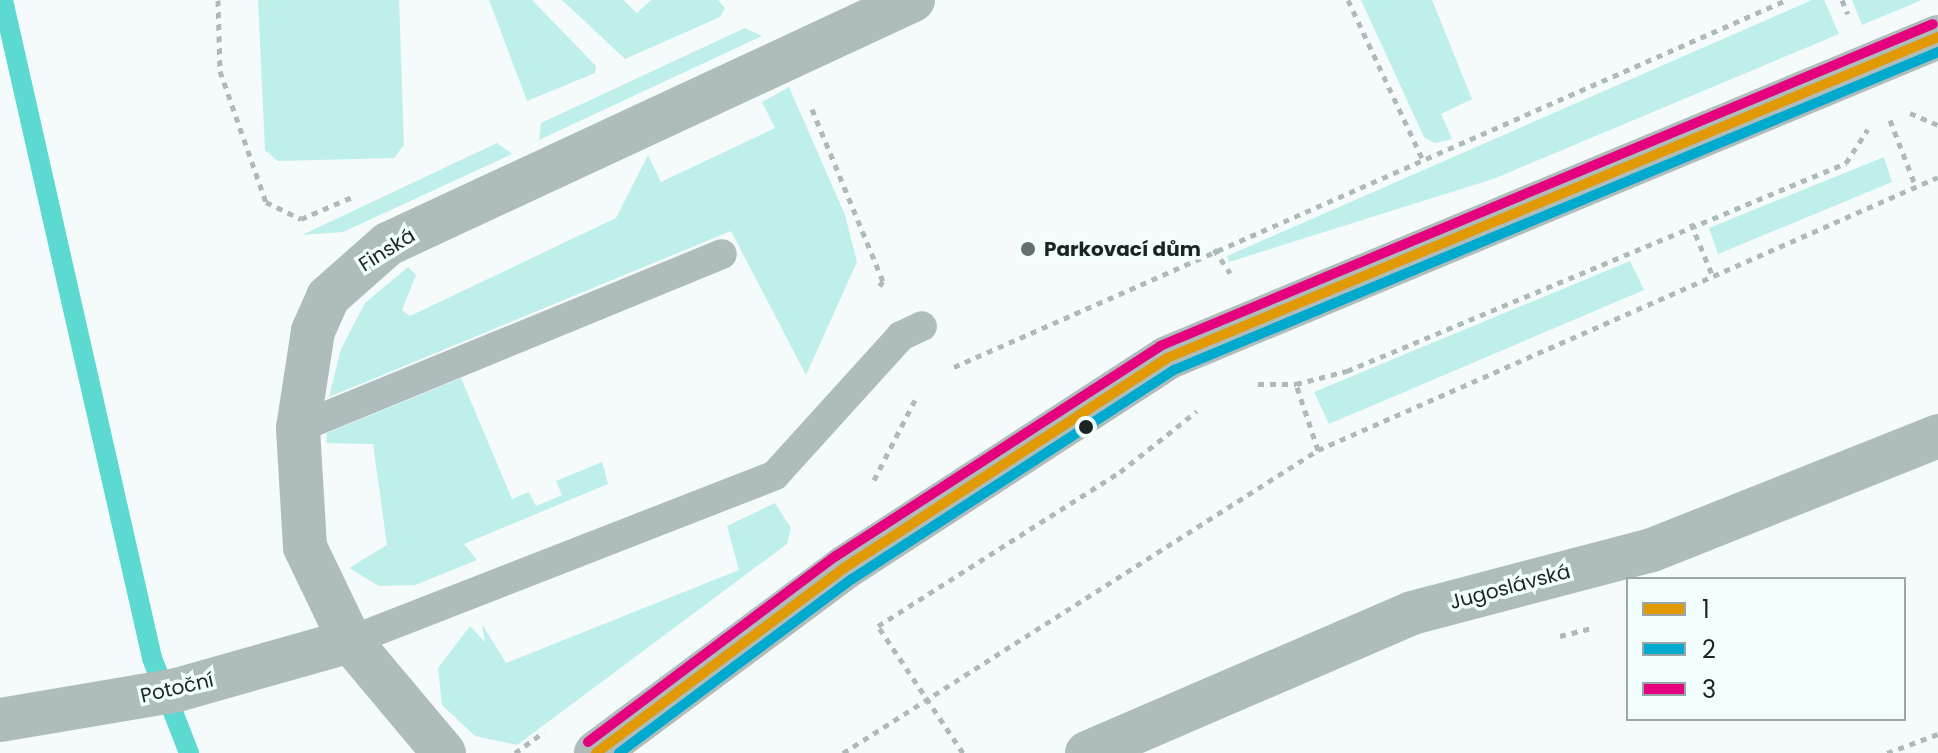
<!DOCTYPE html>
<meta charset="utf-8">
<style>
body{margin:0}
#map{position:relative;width:1938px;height:753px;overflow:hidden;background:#f5fbfb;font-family:Poppins,sans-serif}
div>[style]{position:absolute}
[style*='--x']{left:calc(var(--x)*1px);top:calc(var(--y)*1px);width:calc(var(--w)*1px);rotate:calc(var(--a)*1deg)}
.green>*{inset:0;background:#beefea}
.stream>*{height:20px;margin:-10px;padding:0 10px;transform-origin:10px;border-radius:10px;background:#5cd9d1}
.path>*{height:5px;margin-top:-2.5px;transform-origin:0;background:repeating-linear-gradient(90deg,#aebab9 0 6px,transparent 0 12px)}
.service>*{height:30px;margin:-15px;padding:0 15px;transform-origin:15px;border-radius:15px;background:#aebdbb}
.minor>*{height:44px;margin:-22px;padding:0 22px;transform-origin:22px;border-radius:22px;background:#aebdbb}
.tertiary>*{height:44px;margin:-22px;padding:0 22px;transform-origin:22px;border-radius:22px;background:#aebdbb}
.bus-1>*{height:10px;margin:-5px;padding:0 5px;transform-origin:5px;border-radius:5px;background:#e19904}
.bus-2>*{height:10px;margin:-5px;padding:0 5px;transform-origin:5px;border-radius:5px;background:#00a9ce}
.bus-3>*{height:10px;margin:-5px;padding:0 5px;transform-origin:5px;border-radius:5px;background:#e5007d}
.dots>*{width:22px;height:22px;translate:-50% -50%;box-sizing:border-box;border:4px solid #f2fefd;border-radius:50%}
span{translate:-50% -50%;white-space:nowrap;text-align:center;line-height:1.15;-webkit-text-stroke:7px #f2fefd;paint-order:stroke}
.poi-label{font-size:20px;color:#192423;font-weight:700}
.left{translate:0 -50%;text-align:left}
.street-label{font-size:20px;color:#192423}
.legend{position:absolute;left:1626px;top:577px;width:280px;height:144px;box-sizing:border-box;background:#f2fefd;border:2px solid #9ba7a6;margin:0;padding:10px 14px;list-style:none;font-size:24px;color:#192423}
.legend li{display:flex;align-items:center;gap:16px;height:40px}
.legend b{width:40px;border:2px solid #9ba7a6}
</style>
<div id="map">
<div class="green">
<div style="clip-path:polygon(258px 0,399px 0,404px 145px,394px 158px,278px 161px,265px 150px)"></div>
<div style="clip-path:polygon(489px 0,532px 0,596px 66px,595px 73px,527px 101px)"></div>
<div style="clip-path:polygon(562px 0,623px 0,637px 13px,651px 0,718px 0,725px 8px,720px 17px,625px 59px)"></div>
<div style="clip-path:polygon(1361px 0,1432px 0,1472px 99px,1441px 114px,1452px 139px,1435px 143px,1424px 137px)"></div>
<div style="clip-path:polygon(1812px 0,1824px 0,1839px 34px,1493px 179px,1229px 262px,1227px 256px)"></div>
<div style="clip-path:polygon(1852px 0,1922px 0,1862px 25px)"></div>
<div style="clip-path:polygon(745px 28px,762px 36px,539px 140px,541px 123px)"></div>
<div style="clip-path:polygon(789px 87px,845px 215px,857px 262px,806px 375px,731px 231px,329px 397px,341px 349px,365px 303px,408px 267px,416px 275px,402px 310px,410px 316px,616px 218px,648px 155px,661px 182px,775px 128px,762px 102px)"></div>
<div style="clip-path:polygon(497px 143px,512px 154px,343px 232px,302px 235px)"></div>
<div style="clip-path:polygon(1884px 157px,1892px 182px,1718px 254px,1709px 228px)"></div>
<div style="clip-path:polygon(1630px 261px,1644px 290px,1329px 424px,1314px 392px)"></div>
<div style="clip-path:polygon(461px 378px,512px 499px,529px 492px,536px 506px,562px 495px,556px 481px,602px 462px,608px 484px,464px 544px,477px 560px,415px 585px,379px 586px,349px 568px,387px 545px,373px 444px,326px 443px,327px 433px)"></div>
<div style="clip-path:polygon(775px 503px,791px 528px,787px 544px,517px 745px,475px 736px,442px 705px,438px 668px,470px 626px,485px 642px,482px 624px,506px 663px,739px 570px,727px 526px)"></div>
</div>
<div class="stream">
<div style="--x:3;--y:0;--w:675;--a:77.24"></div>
<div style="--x:152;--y:658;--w:102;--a:68.7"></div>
</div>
<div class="path">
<div style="--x:218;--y:0;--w:71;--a:88.4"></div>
<div style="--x:220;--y:71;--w:139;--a:70.7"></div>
<div style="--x:266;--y:202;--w:39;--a:26"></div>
<div style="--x:301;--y:219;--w:56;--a:-23.3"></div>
<div style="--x:1348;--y:0;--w:177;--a:64.9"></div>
<div style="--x:1842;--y:0;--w:15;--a:67"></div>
<div style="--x:812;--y:109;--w:186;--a:67.6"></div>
<div style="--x:883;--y:281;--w:12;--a:125"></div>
<div style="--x:1910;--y:113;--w:30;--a:23"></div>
<div style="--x:1890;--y:120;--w:72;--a:68.8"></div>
<div style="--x:1691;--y:223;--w:58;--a:67.8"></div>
<div style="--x:1214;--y:249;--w:29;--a:56"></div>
<div style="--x:954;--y:367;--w:909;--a:-23.8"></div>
<div style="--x:1258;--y:384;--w:38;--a:0"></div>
<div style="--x:1318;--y:450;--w:70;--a:-108.4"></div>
<div style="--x:1296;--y:384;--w:53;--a:-14.3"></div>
<div style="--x:1347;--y:371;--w:541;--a:-22.63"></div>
<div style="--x:1846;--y:163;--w:40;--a:-57.1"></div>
<div style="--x:874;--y:480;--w:90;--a:-62.9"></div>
<div style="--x:1560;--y:636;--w:34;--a:-14"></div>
<div style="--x:515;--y:753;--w:36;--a:-36"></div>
<div style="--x:843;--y:753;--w:563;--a:-32.53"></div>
<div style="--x:1318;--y:450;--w:677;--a:-23.76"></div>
<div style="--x:963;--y:753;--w:153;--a:-123.8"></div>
<div style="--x:878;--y:626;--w:287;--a:-32.5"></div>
<div style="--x:1120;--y:472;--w:98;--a:-38.4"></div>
<div style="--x:1887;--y:753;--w:54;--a:-20.4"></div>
</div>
<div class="service">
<div style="--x:298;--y:428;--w:458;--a:-22.3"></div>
<div style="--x:350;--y:641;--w:456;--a:-21.3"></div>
<div style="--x:775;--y:475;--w:188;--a:-47.8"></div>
<div style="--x:901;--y:336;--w:23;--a:-25"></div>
</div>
<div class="minor">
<div style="--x:0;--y:720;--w:180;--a:-9.6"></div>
<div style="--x:177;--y:690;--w:180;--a:-15.8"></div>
<div style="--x:444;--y:753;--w:146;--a:-130"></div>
<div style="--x:350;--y:641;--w:104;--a:-115.6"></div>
<div style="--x:305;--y:547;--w:119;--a:-93.4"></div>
<div style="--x:298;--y:428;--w:98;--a:-81.2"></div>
<div style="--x:313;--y:331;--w:37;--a:-66"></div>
<div style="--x:328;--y:297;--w:80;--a:-41.5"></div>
<div style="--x:388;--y:244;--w:579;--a:-24.93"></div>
<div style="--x:1087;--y:753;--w:354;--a:-23.3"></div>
<div style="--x:1412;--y:613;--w:248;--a:-14.7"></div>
<div style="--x:1652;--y:550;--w:308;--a:-21.7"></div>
</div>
<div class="tertiary">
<div style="--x:596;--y:753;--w:309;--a:-36.7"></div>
<div style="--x:844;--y:568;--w:385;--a:-33"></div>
<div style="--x:1167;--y:358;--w:835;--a:-22.6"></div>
</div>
<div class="bus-1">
<div style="--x:596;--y:753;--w:309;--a:-36.7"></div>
<div style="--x:844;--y:568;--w:385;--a:-33"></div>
<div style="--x:1167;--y:358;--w:835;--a:-22.6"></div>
</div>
<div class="bus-2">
<div style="--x:619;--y:753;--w:291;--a:-36.8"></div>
<div style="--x:852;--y:579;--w:384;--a:-33"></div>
<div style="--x:1174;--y:370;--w:828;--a:-22.6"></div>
</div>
<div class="bus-3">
<div style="--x:588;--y:742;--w:310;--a:-36.9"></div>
<div style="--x:836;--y:556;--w:386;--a:-32.9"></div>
<div style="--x:1160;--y:346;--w:837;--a:-22.61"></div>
</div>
<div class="dots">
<div style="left:1028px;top:249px;background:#666f6f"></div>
<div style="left:1086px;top:427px;background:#192423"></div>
</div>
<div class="poi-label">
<span class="left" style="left:1044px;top:249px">Parkovací dům</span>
</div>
<div class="street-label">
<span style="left:387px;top:250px;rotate:-32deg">Finská</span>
<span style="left:1510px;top:587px;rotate:-15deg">Jugoslávská</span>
<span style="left:177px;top:688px;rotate:-13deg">Potoční</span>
</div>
<ul class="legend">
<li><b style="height:10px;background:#e19904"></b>1</li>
<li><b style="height:10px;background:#00a9ce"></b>2</li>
<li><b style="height:10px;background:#e5007d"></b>3</li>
</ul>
</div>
